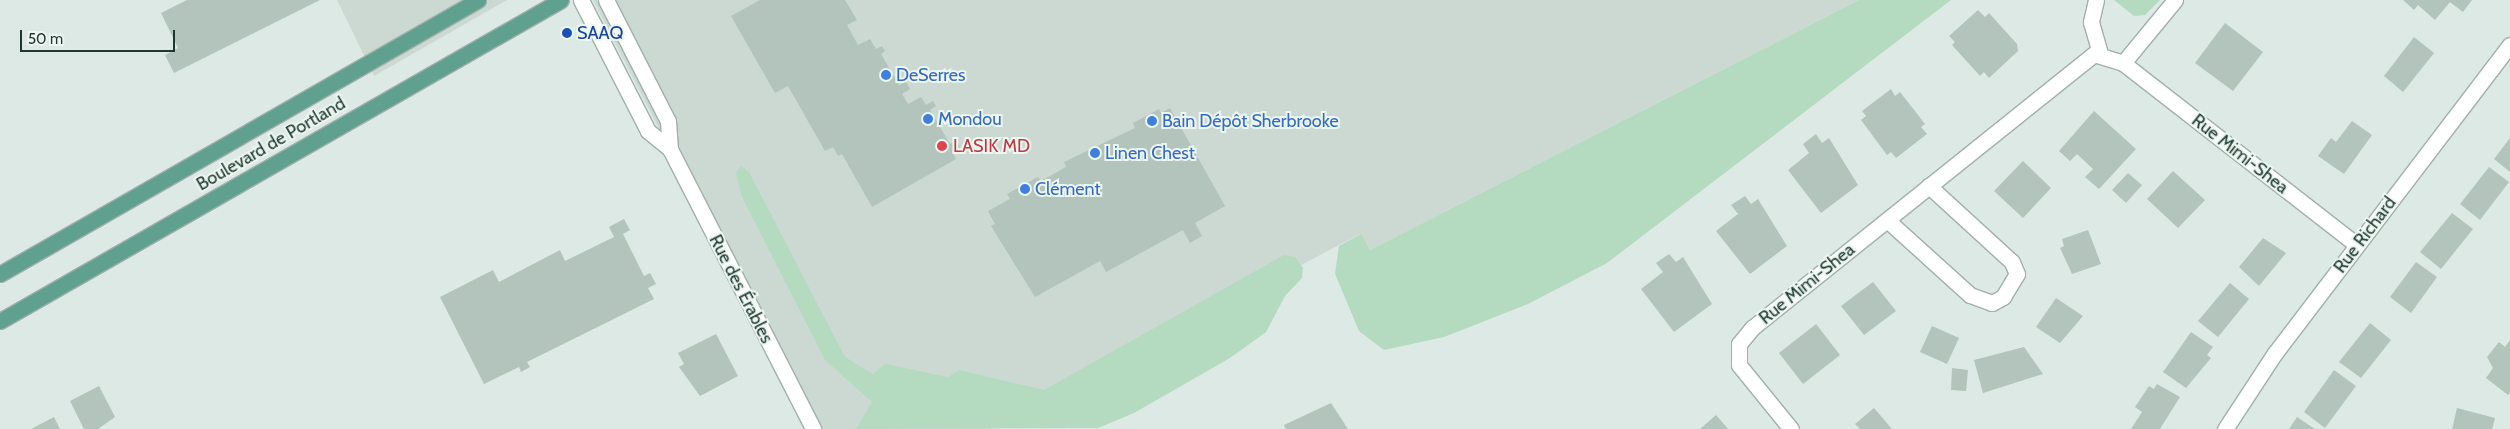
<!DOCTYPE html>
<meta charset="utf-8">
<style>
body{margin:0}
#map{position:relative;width:2510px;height:429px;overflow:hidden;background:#dde9e4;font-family:Cabin,sans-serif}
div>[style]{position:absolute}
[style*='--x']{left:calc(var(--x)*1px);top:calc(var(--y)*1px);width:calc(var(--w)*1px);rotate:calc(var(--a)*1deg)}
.built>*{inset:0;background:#cbd9d2}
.green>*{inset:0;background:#b4dbbf}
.building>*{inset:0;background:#b2c4bc}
.roads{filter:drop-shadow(1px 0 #a0b0ab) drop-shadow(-1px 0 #a0b0ab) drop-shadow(0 1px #a0b0ab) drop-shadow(0 -1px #a0b0ab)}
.minor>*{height:15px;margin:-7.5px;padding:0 7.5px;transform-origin:7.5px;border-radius:7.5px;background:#fff}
.major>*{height:15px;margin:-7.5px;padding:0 7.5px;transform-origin:7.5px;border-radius:7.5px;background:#60a08f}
.dots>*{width:14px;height:14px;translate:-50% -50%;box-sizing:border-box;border:2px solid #edf6f1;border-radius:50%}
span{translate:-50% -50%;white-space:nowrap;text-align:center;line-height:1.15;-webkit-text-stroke:4px #edf6f1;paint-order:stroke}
.transit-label{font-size:18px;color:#164399}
.left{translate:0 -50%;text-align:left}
.shop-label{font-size:18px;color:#366cbe}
.street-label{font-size:18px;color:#1e3831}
.health-label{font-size:18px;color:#be3a42}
.scale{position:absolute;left:20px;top:30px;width:155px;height:22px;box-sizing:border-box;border:2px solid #1e3831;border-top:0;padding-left:6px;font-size:15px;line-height:18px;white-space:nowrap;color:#1e3831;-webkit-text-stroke:4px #edf6f1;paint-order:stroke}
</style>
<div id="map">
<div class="built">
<div style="clip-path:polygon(337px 0,507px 0,374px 76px)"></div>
<div style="clip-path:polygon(593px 0,1859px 0,1370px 250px,1360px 234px,990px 429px,813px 429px)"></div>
</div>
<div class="green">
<div style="clip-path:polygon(1859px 0,1951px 0,1607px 263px,1528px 304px,1444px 337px,1384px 350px,1359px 331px,1335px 274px,1339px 246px,1361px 234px,1370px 250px)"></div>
<div style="clip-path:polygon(2114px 0,2160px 0,2145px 15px,2134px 16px)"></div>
<div style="clip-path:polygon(741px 166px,749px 172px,845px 357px,873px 374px,885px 364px,948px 377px,959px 370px,1044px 390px,1284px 255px,1295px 257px,1303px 268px,1302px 278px,1285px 296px,1266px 332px,1230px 358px,1134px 413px,1098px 428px,856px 429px,872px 402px,825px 360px,742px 197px,736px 173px)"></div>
</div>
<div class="building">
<div style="clip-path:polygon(187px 0,320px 0,174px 73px,165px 55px,178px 48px,161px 13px)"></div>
<div style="clip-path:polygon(760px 0,845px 0,857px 20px,847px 25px,858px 45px,870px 39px,876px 49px,882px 46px,885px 51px,881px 54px,899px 85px,906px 82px,910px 89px,902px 94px,908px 104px,921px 97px,926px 105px,933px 101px,936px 106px,930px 110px,950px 144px,956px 140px,960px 147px,952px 151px,956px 159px,872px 207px,842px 154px,838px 156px,833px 147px,825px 151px,788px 86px,775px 93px,731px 16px)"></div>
<div style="clip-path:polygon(2403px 0,2472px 0,2463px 12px,2450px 2px,2435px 20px,2418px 5px,2414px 10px)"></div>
<div style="clip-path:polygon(1978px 10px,1985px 17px,1989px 13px,2017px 44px,2018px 51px,1989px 78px,1984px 72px,1980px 76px,1952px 45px,1955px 42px,1949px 36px)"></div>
<div style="clip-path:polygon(2225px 23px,2263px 52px,2233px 91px,2195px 63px)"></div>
<div style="clip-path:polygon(2414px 37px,2434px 53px,2403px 92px,2384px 76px)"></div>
<div style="clip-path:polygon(1891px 89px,1895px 96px,1900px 92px,1925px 124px,1921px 127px,1927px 134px,1896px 158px,1891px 152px,1887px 155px,1861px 120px,1866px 116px,1862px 111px)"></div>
<div style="clip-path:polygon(1170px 108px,1225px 206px,1195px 223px,1202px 236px,1190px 243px,1183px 230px,1106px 272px,1100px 261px,1035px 297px,991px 226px,995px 224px,988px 211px,1010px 199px,1007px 194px,1038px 177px,1041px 181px,1066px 167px,1064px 162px,1135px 128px,1133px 123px,1159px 109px,1161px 113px)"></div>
<div style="clip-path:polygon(2094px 111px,2136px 149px,2099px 189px,2085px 177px,2093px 169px,2077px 154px,2070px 161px,2059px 151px)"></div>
<div style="clip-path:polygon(2352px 121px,2372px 135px,2344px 174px,2318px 156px,2331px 138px,2336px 142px)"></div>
<div style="clip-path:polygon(1816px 134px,1822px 143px,1829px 138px,1858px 185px,1821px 213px,1788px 170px,1809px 153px,1803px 144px)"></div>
<div style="clip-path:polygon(2510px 138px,2510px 172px,2494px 159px)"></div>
<div style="clip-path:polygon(2023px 161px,2051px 188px,2023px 218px,1994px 191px)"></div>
<div style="clip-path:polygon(2489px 167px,2509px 182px,2480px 220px,2460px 204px)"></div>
<div style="clip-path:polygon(2173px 171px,2205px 200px,2178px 228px,2147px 199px)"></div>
<div style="clip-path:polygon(2128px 173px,2142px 185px,2126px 203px,2112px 190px)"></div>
<div style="clip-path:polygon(1745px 196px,1751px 204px,1758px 199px,1787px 246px,1750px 274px,1716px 231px,1738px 214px,1731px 205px)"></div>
<div style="clip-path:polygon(2452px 213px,2473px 229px,2441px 269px,2420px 252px)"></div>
<div style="clip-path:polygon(624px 219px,630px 230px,623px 234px,644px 276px,650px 273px,656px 284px,648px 288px,654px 299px,527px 362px,530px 367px,521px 372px,519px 367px,484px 384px,440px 297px,493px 270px,499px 282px,560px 250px,565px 261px,614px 237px,609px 227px)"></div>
<div style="clip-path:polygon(2088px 230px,2101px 264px,2072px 274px,2060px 248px,2064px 246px,2062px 239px)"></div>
<div style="clip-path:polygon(2263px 238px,2286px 253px,2259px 286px,2239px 267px)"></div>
<div style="clip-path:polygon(1669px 254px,1676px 262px,1683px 257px,1712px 304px,1674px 332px,1641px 289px,1663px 272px,1656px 263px)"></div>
<div style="clip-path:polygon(2416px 262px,2437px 277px,2411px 313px,2390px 297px)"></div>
<div style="clip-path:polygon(1873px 282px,1896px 311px,1864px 335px,1841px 306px)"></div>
<div style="clip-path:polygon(2230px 283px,2249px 299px,2218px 337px,2198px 321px)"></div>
<div style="clip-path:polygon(2056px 298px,2083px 316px,2060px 343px,2036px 327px)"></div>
<div style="clip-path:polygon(2370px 323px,2391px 340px,2361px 378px,2339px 362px)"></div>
<div style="clip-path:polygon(1816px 324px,1840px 355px,1803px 384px,1779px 353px)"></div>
<div style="clip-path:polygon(1932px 326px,1959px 338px,1947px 364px,1920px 352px)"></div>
<div style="clip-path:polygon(2191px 332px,2213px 347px,2207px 355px,2211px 358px,2186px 388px,2163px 372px)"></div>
<div style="clip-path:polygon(716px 334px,738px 376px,700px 396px,679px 367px,684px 364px,678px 353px)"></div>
<div style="clip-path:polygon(2510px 340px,2510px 392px,2508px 395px,2486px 378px,2493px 368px,2487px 357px,2499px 342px,2505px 347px)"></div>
<div style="clip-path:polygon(2024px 347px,2043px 374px,1983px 393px,1974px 360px)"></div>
<div style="clip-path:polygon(1952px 368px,1968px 370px,1966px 391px,1951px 390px)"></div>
<div style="clip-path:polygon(2334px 370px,2356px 386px,2325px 428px,2304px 412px)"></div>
<div style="clip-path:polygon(2157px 384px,2180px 397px,2160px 429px,2131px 429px,2142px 412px,2135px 407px,2149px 386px,2154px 389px)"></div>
<div style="clip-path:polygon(99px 386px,115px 417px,98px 429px,84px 429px,70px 401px)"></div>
<div style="clip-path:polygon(1331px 403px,1348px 429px,1286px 429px,1284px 425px)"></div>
<div style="clip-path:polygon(1874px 408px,1892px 429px,1860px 429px,1855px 424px)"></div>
<div style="clip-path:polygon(2457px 408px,2495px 418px,2492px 429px,2452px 429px)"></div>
<div style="clip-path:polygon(1716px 415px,1728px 429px,1700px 429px)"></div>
<div style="clip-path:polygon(54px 417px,60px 429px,31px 429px)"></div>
<div style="clip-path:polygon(2297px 417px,2315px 429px,2289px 429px)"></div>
</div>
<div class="roads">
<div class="minor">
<div style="--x:581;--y:0;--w:147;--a:62.9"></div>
<div style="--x:648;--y:131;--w:28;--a:39"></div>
<div style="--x:606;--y:0;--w:136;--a:62.9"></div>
<div style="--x:668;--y:121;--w:28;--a:86"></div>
<div style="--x:670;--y:149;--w:314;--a:62.9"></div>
<div style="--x:2096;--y:0;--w:23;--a:103"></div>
<div style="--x:2091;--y:22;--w:32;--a:74"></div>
<div style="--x:2123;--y:63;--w:82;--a:-50.5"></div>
<div style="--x:1887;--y:220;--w:112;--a:42.1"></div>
<div style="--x:1970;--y:295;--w:23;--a:20"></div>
<div style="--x:1992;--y:303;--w:13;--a:-29"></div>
<div style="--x:2003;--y:297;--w:27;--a:-59"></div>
<div style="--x:2017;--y:274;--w:13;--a:-113"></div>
<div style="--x:2012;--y:262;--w:113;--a:-137.5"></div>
<div style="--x:1791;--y:429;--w:82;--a:-129.1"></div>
<div style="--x:1739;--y:365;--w:21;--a:-90"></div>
<div style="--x:1739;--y:344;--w:21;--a:-51"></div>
<div style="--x:1752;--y:328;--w:438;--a:-38.7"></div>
<div style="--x:2094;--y:54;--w:30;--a:17"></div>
<div style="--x:2123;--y:63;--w:296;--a:37.9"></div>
<div style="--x:2225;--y:429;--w:91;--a:-56.7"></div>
<div style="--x:2275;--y:353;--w:387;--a:-52.7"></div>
</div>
<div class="major">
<div style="--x:0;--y:274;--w:551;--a:-29.82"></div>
<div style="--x:0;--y:321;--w:646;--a:-29.78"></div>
</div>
</div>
<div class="dots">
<div style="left:567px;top:33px;background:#1a4fb4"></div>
<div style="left:886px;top:75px;background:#3f7fe0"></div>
<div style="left:928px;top:119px;background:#3f7fe0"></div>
<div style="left:1152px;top:121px;background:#3f7fe0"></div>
<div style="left:942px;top:146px;background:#e0444e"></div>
<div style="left:1095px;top:153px;background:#3f7fe0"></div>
<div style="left:1025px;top:189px;background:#3f7fe0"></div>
</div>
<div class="transit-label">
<span class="left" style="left:577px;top:33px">SAAQ</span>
</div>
<div class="shop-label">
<span class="left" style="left:896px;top:75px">DeSerres</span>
<span class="left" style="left:938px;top:119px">Mondou</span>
<span class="left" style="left:1162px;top:121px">Bain Dépôt Sherbrooke</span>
<span class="left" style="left:1105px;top:153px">Linen Chest</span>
<span class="left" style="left:1035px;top:189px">Clément</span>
</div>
<div class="street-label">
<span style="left:271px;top:144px;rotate:-30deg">Boulevard de Portland</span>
<span style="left:2240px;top:154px;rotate:38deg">Rue Mimi-Shea</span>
<span style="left:2365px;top:235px;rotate:-53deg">Rue Richard</span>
<span style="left:1807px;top:284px;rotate:-39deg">Rue Mimi-Shea</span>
<span style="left:741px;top:289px;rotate:63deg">Rue des Érables</span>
</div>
<div class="health-label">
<span class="left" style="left:953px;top:146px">LASIK MD</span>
</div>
<div class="scale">50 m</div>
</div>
